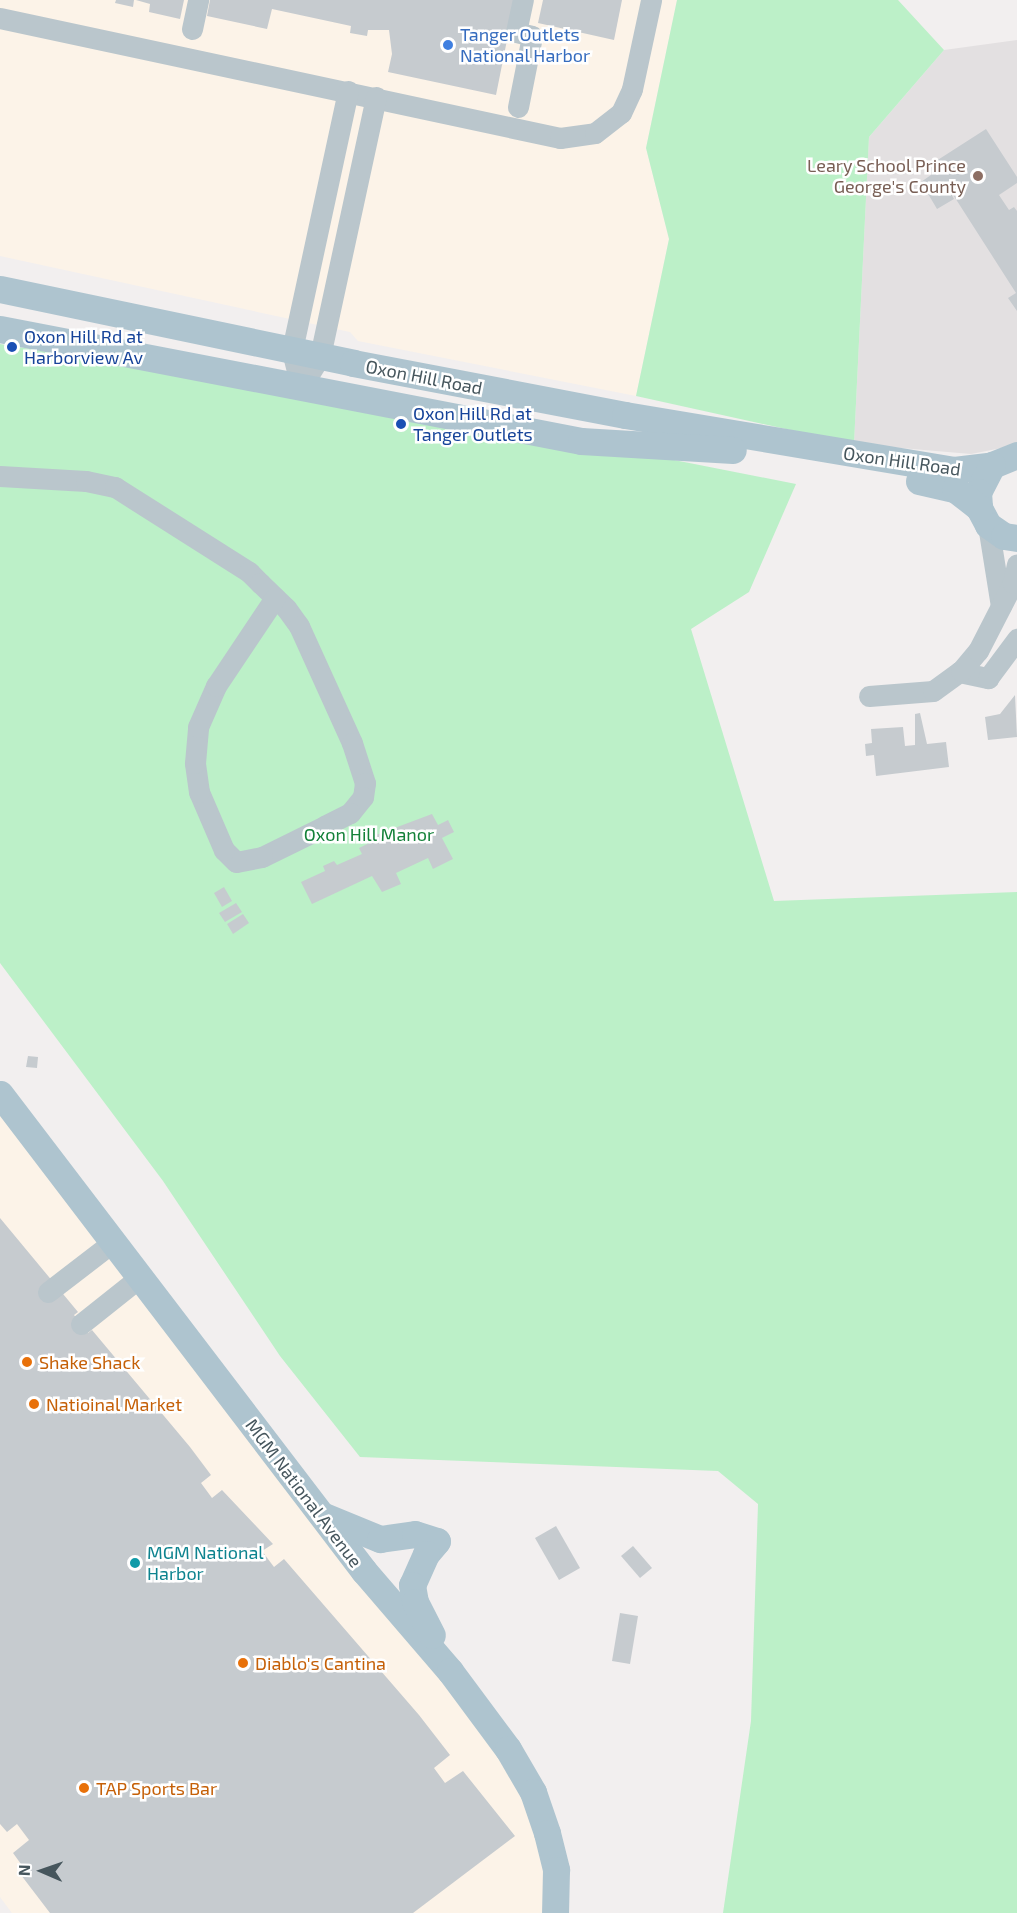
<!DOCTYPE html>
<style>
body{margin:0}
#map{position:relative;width:1017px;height:1913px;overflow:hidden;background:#f2efef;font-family:"Exo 2",sans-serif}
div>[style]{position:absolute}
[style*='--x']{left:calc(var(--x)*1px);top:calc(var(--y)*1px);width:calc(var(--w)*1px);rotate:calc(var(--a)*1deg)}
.commercial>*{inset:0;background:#fcf3e8}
.education>*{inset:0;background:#e3e0e1}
.green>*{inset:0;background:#bcf0c8}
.building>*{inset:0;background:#c6cbcf}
.minor>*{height:21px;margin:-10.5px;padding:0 10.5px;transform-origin:10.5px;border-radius:10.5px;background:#bac6cc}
.major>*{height:27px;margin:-13.5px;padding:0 13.5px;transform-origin:13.5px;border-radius:13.5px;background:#aec4cf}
.dots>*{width:16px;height:16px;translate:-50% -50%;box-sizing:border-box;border:3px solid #fff;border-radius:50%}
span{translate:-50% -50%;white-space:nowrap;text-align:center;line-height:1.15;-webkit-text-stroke:5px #fff;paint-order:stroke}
.shop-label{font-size:18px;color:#366cbe}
.left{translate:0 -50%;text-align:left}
.education-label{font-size:18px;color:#785e54}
.right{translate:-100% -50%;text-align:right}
.transit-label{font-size:18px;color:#164399}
.street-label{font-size:18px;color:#46565d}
.park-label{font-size:18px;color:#148139}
.food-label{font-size:18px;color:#c56008}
.culture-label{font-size:18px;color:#0d838f}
.north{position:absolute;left:12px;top:1841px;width:60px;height:60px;-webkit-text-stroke:4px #fff;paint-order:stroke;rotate:272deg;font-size:16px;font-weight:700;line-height:24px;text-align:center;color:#46565d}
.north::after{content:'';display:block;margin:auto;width:21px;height:27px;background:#46565d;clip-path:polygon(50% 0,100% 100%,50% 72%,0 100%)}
</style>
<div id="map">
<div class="commercial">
<div style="clip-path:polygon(0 0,677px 0,646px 148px,669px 239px,636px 396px,358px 341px,350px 332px,0 256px)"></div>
<div style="clip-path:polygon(0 1112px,533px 1792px,548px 1913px,12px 1913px,0 1897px)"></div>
</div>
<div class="education">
<div style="clip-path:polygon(1017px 40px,1017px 445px,971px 454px,854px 444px,869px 137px,944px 50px)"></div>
</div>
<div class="green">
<div style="clip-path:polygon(677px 0,898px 0,944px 50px,869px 137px,854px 444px,636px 396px,669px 239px,646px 148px)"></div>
<div style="clip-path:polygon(0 344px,507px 427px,796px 484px,749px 592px,691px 629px,774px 901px,1017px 892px,1017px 1913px,723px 1913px,751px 1721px,758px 1504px,718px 1471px,360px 1457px,280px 1356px,163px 1181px,0 963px)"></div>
</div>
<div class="building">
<div style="clip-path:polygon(116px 0,134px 0,133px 7px,115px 3px)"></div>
<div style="clip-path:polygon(136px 0,184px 0,180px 19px,149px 12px,150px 4px)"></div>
<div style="clip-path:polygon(210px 0,515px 0,496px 95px,388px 72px,392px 54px,389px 30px,368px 30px,367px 36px,350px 33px,351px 26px,272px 9px,267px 29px,207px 16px)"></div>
<div style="clip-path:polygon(543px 0,622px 0,614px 40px,538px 23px)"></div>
<div style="clip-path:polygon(986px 129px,1017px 177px,1017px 183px,999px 195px,1009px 210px,1014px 207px,1017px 211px,1017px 311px,1008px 298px,1016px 293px,943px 179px,954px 199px,937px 209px,921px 182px,938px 170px,933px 163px)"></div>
<div style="clip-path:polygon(1015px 695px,1017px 737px,988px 740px,985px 717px,1000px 714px)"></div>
<div style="clip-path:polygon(920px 713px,927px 744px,946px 742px,949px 767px,876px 776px,874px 755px,866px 756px,865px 744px,872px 743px,871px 729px,903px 727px,905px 746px,915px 745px,915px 714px)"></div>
<div style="clip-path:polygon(432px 814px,438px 825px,448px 820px,454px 832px,442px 838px,453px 859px,433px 869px,428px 858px,396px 873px,401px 884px,382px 892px,372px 876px,312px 904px,301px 882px,325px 871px,323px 866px,334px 861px,337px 865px,362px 854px,359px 848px,378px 839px,376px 835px)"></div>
<div style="clip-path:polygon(224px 887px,232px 901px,222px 907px,214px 893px)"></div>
<div style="clip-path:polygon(236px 903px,242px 912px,225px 922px,219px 913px)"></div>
<div style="clip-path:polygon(243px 914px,249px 923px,233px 934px,227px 924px)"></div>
<div style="clip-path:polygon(28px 1056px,38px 1057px,37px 1068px,26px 1067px)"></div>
<div style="clip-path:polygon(0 1218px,78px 1312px,74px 1315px,88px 1333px,92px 1330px,190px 1447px,211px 1475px,201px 1483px,212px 1498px,222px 1490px,257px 1527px,273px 1544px,262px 1551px,274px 1567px,284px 1559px,419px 1715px,450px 1755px,434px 1768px,445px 1783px,463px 1771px,515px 1836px,413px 1913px,50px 1913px,21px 1875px,26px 1871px,13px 1853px,29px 1840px,17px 1824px,7px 1832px,0 1824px)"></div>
<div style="clip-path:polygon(556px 1526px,580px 1568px,559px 1580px,535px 1538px)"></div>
<div style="clip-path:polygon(633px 1546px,652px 1568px,640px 1578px,621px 1556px)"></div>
<div style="clip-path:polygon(620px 1613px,638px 1616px,630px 1664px,612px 1661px)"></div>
</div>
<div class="minor">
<div style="--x:0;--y:18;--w:573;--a:12.09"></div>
<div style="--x:560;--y:138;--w:35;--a:-8"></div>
<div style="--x:595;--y:133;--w:33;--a:-38"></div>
<div style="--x:621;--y:113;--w:26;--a:-65"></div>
<div style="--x:632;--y:89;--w:91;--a:-77.9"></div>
<div style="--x:192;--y:29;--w:30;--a:-78"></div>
<div style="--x:518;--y:107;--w:72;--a:-78.8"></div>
<div style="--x:532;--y:36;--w:16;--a:-166"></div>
<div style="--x:516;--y:32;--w:33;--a:-78"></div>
<div style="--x:301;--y:387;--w:38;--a:-104"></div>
<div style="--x:292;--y:350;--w:265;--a:-77.8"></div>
<div style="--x:301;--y:387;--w:36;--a:-58"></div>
<div style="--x:320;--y:356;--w:265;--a:-77.8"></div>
<div style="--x:0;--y:476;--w:86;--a:3.3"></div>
<div style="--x:86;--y:481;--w:30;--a:12"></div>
<div style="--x:115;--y:487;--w:159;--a:32.4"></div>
<div style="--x:249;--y:572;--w:16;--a:45"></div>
<div style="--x:260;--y:583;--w:36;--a:44"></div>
<div style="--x:286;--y:608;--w:22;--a:54"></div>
<div style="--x:299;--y:626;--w:128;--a:65.6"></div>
<div style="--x:352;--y:743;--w:42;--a:72"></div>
<div style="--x:365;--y:783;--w:14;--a:98"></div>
<div style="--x:363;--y:797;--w:21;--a:129"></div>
<div style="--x:350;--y:813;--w:28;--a:153"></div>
<div style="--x:325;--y:826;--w:70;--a:153.8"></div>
<div style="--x:262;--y:857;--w:26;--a:169"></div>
<div style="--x:236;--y:862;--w:17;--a:-135"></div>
<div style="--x:224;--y:850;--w:63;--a:-113.3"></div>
<div style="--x:199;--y:792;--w:29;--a:-98"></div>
<div style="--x:195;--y:763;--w:36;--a:-85"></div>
<div style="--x:198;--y:727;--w:45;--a:-66.3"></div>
<div style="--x:216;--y:686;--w:106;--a:-56.2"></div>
<div style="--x:988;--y:525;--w:82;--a:80.9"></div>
<div style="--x:959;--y:672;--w:30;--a:12"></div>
<div style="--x:988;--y:678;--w:49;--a:-53.4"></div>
<div style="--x:869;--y:696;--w:64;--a:-4.5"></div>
<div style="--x:933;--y:691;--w:34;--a:-36"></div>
<div style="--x:961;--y:671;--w:26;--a:-50"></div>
<div style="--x:978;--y:651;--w:76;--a:-62.8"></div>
<div style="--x:1013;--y:583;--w:19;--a:-78"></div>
<div style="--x:48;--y:1292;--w:82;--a:-37.6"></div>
<div style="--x:81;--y:1324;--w:75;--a:-38.5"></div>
</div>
<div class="major">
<div style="--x:0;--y:289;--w:361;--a:11.8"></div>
<div style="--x:353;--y:363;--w:277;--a:10.8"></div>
<div style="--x:625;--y:415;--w:334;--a:9.5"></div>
<div style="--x:954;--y:470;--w:38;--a:-7"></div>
<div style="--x:0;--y:329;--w:592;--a:10.91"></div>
<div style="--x:581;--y:441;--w:152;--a:3.4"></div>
<div style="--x:1017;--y:455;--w:27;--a:158"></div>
<div style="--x:992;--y:465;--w:30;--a:117"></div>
<div style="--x:978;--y:492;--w:16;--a:86"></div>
<div style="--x:979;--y:508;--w:19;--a:62"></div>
<div style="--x:988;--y:525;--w:19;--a:35"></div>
<div style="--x:1004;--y:536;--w:13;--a:9"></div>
<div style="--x:919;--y:481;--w:37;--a:13"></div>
<div style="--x:955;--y:489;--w:31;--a:38"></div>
<div style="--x:0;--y:1094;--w:600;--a:52.65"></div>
<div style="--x:364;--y:1571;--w:132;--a:49.3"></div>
<div style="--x:450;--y:1671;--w:97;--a:53.4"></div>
<div style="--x:508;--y:1749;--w:50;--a:59.8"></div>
<div style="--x:533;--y:1792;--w:43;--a:71.1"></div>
<div style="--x:547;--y:1833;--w:38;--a:76"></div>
<div style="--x:556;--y:1870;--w:43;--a:91.3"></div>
<div style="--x:324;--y:1516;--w:61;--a:22.3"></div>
<div style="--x:380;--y:1539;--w:35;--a:-8"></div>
<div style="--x:415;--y:1534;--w:23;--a:18"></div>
<div style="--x:437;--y:1541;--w:17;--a:130"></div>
<div style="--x:426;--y:1554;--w:34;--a:114"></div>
<div style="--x:412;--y:1585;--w:17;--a:80"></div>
<div style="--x:415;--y:1602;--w:37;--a:63"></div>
</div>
<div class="dots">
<div style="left:448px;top:45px;background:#3f7fe0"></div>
<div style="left:978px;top:176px;background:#8d6e63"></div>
<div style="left:12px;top:347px;background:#1a4fb4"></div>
<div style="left:401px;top:424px;background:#1a4fb4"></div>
<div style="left:27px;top:1362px;background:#e8710a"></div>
<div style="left:34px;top:1404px;background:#e8710a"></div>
<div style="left:135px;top:1563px;background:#0f9aa8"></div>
<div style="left:243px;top:1663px;background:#e8710a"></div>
<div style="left:84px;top:1788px;background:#e8710a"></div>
</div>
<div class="shop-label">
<span class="left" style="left:460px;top:45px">Tanger Outlets<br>National Harbor</span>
</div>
<div class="education-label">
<span class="right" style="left:966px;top:176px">Leary School Prince<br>George's County</span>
</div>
<div class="transit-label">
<span class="left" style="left:24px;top:347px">Oxon Hill Rd at<br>Harborview Av</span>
<span class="left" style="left:413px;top:424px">Oxon Hill Rd at<br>Tanger Outlets</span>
</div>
<div class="street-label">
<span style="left:424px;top:377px;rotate:11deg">Oxon Hill Road</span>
<span style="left:902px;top:461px;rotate:8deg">Oxon Hill Road</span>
<span style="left:304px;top:1493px;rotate:53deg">MGM National Avenue</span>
</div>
<div class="park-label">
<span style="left:369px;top:834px">Oxon Hill Manor</span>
</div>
<div class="food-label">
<span class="left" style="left:39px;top:1362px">Shake Shack</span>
<span class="left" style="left:46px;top:1404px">Natioinal Market</span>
<span class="left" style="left:255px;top:1663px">Diablo's Cantina</span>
<span class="left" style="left:96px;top:1788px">TAP Sports Bar</span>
</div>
<div class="culture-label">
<span class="left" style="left:147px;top:1563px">MGM National<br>Harbor</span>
</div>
<div class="north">N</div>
</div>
